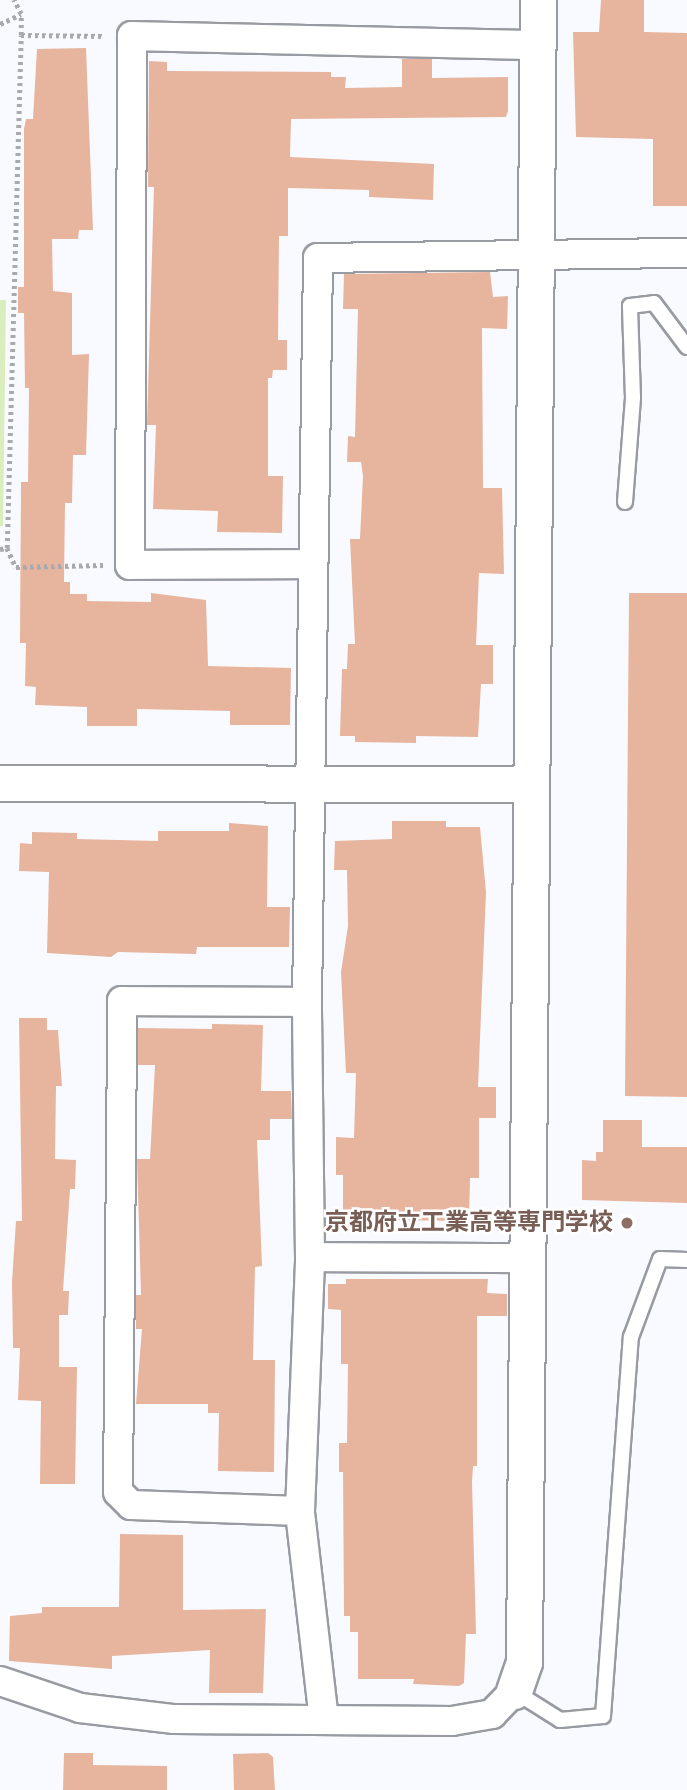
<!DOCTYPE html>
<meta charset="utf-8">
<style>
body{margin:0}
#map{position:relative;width:687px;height:1790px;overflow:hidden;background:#f9faff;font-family:Signika,"Noto Sans JP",sans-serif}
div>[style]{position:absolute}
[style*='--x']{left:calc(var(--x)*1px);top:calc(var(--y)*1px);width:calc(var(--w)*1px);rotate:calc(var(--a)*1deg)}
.green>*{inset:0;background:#daedbd}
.building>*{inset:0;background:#e7b49e}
.path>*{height:4.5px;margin-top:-2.25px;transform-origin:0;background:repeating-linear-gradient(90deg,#a9aaae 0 3.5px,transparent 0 7px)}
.roads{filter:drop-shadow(2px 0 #989ba2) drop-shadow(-2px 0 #989ba2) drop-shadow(0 2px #989ba2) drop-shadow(0 -2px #989ba2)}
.service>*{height:14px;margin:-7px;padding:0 7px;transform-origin:7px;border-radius:7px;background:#fff}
.minor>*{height:28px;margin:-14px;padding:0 14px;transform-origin:14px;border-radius:14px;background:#fff}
.tertiary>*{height:35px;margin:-17.5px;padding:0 17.5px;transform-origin:17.5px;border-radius:17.5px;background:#fff}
.dots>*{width:19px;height:19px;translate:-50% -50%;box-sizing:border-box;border:4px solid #fff;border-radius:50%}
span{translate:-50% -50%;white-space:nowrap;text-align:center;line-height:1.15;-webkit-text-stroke:5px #fff;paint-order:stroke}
.education-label{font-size:24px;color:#785e54;font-weight:700}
.right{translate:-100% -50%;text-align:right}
</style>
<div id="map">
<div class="green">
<div style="clip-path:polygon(0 300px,6px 300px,3px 526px,0 526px)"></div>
</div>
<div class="building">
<div style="clip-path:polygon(601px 0,644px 0,644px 32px,687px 33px,687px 206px,653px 206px,653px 139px,576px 137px,573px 32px,599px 32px)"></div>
<div style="clip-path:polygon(86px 48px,93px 230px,79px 230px,78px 239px,52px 239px,53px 291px,72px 293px,72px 355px,89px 354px,86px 455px,73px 455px,72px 503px,65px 503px,64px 582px,70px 582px,70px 594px,87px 594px,87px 601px,151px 602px,151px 593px,206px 600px,208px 666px,291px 668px,290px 725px,230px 725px,230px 711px,137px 709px,137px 726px,87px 726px,87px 707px,35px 705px,36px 687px,25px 686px,26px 643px,20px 643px,21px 482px,28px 482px,29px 388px,25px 388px,24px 313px,18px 313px,18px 287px,24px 287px,24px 129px,26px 119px,33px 119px,37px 49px)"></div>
<div style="clip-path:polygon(402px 59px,432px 59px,432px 78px,508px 77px,508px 111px,506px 117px,291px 119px,290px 157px,434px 164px,433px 200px,369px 197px,369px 190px,288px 188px,288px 236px,279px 236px,278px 340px,287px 340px,287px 370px,273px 370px,272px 378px,268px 378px,268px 476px,283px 476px,282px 533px,217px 532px,218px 511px,153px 509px,156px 425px,147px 425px,154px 187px,148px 187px,149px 61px,167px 62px,167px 71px,331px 72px,331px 77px,346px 77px,345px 88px,402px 87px)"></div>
<div style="clip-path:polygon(490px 272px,493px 297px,508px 296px,507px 329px,482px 328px,483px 488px,502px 488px,504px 574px,479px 573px,476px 645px,493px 645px,493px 684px,481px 684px,478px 737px,416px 736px,416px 743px,355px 742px,355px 736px,340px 736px,342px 669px,347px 669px,348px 644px,355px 644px,350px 539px,360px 539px,363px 476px,361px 462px,347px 462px,348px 436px,355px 437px,358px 309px,343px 309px,344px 274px)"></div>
<div style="clip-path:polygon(629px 593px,687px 593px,687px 1097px,625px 1096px)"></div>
<div style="clip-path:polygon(392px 821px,446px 821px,446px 827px,480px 827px,486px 892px,478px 1087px,496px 1087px,496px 1118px,479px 1118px,479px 1178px,470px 1178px,469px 1221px,389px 1220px,388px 1227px,343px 1227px,343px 1175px,336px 1175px,336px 1137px,354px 1138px,356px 1073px,346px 1073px,341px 972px,348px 926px,347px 870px,334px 870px,335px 841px,392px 839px)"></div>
<div style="clip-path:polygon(229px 823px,268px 826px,267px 907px,290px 907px,289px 947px,197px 947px,196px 954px,118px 952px,111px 957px,47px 953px,49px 872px,19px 871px,20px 843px,32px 844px,32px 832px,77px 833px,77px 839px,158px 841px,158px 831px,229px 831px)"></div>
<div style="clip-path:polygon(19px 1018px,47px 1018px,47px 1030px,58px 1030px,62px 1086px,56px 1086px,55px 1159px,76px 1160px,75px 1189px,70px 1189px,63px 1291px,69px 1291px,68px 1315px,59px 1315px,59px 1367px,77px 1367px,75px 1484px,40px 1484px,41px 1401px,18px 1400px,20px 1348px,13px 1348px,12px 1282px,16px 1221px,22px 1221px)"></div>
<div style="clip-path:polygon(212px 1024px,263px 1025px,261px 1091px,291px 1091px,292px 1119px,270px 1119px,270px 1140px,257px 1140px,262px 1266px,255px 1267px,253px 1360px,275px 1360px,274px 1472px,218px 1471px,219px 1413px,208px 1413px,208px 1404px,136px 1404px,142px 1329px,136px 1329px,136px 1295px,141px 1295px,137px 1159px,150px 1159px,155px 1065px,138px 1065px,138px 1028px,212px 1029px)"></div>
<div style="clip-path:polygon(603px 1120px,642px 1120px,642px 1147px,687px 1147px,687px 1203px,582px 1200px,582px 1160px,596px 1161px,596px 1152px,603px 1152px)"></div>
<div style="clip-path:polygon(346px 1279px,488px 1279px,487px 1293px,507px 1294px,507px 1316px,477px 1316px,477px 1466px,473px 1466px,472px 1482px,476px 1634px,466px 1634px,464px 1683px,459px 1686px,413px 1684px,414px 1679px,358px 1679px,358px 1632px,350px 1632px,350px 1616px,344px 1616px,343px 1472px,339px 1472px,339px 1443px,347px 1443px,348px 1364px,341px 1364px,341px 1310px,328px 1309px,328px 1284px,346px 1284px)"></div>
<div style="clip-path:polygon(120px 1534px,183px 1535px,183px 1610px,266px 1609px,263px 1693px,209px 1693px,210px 1650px,112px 1656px,112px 1669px,9px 1661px,10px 1616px,42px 1613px,42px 1607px,119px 1607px)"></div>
<div style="clip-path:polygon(64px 1753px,93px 1753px,93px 1765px,167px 1766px,167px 1790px,63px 1790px)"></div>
<div style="clip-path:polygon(268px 1753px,273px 1757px,275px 1790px,234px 1790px,233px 1754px)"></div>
</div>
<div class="path">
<div style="--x:0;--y:24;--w:23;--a:-25"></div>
<div style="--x:21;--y:35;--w:83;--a:0.7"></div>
<div style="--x:7;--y:548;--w:21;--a:65"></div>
<div style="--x:16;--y:567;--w:87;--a:-1.3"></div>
<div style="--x:0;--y:549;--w:7;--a:-8"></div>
<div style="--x:7;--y:548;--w:513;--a:-88.44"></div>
<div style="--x:21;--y:35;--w:21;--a:-90"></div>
<div style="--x:21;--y:14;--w:16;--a:-117"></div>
</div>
<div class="roads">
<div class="service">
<div style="--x:625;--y:502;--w:104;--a:-85.6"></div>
<div style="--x:633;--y:398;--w:92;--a:-91.9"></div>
<div style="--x:630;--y:306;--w:24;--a:-7"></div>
<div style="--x:654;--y:303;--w:55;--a:53.1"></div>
<div style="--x:514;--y:1691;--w:54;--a:32.2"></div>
<div style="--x:560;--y:1720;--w:43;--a:-5.3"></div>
<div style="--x:603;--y:1716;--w:380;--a:-85.8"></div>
<div style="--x:631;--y:1337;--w:83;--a:-69.6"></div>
<div style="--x:660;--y:1259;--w:27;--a:2"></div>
</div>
<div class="minor">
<div style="--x:311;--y:564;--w:181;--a:179.7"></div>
<div style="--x:130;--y:565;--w:529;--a:-89.78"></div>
<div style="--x:132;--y:36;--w:405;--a:1.3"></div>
<div style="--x:310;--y:1257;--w:218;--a:0.3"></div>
<div style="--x:300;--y:1511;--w:169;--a:-178"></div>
<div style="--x:131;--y:1505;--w:18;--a:-135"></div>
<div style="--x:118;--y:1492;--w:491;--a:-89.5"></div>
<div style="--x:122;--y:1001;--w:185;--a:0.3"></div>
<div style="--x:0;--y:1681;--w:84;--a:18.6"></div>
<div style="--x:80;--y:1708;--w:95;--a:6.7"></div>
<div style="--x:174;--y:1719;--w:278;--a:0.4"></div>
<div style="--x:452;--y:1721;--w:41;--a:-9.9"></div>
<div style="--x:492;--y:1714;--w:32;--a:-46"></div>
<div style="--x:324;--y:1720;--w:210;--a:-96.6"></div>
<div style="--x:300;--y:1511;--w:254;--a:-87.7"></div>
<div style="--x:310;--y:1257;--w:255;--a:-90.7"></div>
<div style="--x:307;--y:1002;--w:744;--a:-89.15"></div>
<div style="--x:318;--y:258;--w:369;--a:-0.8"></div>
</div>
<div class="tertiary">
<div style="--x:0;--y:783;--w:531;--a:0.11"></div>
<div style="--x:514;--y:1691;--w:31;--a:-71"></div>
<div style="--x:524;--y:1662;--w:1662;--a:-89.52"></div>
</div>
</div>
<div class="dots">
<div style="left:627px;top:1223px;background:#8d6e63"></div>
</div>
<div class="education-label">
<span class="right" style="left:613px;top:1223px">京都府立工業高等専門学校</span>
</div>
</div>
